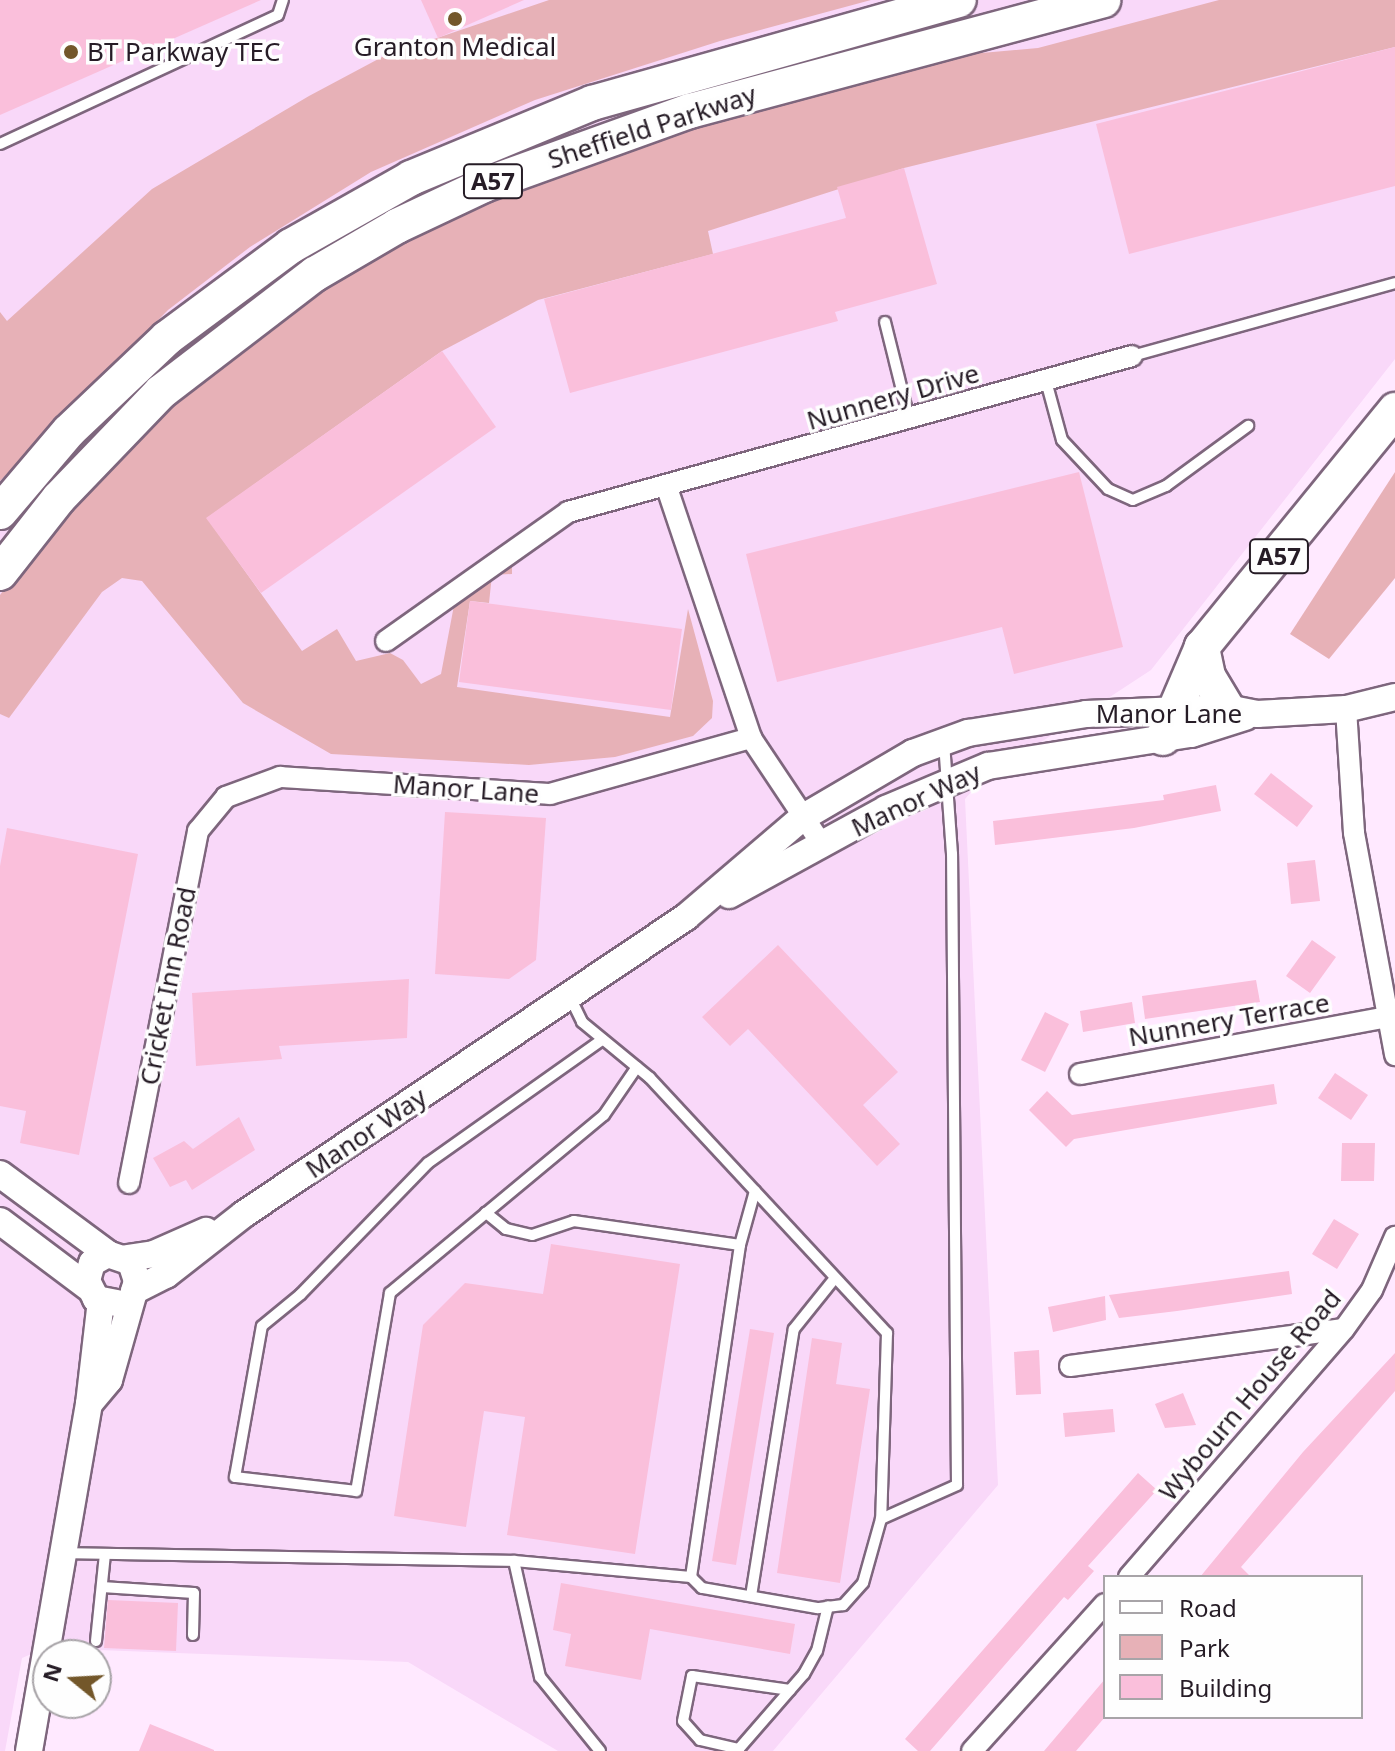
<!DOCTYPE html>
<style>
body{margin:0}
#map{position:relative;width:1395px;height:1751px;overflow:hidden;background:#ffe9ff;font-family:"Noto Sans",sans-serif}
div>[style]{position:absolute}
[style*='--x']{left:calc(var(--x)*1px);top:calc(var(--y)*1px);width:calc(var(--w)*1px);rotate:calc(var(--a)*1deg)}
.built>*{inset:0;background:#f9d8f9}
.green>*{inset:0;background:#e7b1b7}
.building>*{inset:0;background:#fabfdb}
.roads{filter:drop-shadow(2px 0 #7e667d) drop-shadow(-2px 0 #7e667d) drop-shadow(0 2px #7e667d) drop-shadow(0 -2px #7e667d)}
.service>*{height:10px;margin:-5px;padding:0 5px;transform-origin:5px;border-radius:5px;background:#fff}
.minor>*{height:20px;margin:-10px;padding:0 10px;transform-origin:10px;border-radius:10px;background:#fff}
.tertiary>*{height:26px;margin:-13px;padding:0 13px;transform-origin:13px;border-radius:13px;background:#fff}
.trunk>*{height:34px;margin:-17px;padding:0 17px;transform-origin:17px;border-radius:17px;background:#fff}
.dots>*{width:22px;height:22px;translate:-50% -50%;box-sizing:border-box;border:4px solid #fefefe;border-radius:50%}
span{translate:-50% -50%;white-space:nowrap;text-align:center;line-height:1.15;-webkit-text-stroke:7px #fefefe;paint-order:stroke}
.shield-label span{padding:2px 6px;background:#fefefe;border:2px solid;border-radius:6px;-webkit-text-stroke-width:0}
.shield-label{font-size:24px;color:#261c26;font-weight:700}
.poi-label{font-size:26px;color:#261c26}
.left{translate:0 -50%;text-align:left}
.street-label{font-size:26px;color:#261c26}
.legend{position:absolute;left:1103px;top:1575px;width:260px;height:144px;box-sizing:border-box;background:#fefefe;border:2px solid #a8a4a8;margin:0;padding:10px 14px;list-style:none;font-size:24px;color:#261c26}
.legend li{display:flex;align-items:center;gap:16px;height:40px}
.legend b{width:40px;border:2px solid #a8a4a8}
.north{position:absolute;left:32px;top:1639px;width:80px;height:80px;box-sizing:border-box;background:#fefefe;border:2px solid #a8a4a8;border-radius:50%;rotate:288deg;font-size:22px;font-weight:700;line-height:32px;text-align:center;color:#261c26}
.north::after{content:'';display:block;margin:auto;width:28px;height:36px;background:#73572a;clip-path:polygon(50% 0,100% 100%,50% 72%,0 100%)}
</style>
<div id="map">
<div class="built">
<div style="clip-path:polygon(0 0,1395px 0,1395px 359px,1151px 670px,980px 782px,965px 799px,998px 1485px,773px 1751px,558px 1751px,408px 1662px,46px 1648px,22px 1658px,5px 1751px,0 1751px)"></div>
</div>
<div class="green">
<div style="clip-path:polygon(549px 0,871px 0,720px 41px,535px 100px,371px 172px,250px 247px,168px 310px,0 481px,0 312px,7px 321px,152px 189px,309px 96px,384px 56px)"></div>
<div style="clip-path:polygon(1219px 0,1395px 0,1395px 47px,904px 168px,708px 231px,713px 254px,538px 300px,442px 351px,207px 518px,302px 651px,337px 629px,356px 661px,390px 653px,403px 660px,421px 684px,441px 674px,455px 600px,488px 576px,512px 562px,512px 574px,492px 575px,489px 603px,470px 601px,457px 687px,670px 717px,688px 609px,713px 701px,712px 718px,693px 736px,615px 757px,529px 765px,331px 754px,243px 703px,142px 581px,122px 578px,102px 592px,9px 718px,0 714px,0 595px,61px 513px,184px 386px,365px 257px,535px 178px,619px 147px,885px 69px,959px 55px,1038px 48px)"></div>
<div style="clip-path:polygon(1395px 472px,1395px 578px,1329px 659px,1290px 634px)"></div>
</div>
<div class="building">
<div style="clip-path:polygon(0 0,261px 0,0 115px)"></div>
<div style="clip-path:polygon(421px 0,524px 0,438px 38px)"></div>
<div style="clip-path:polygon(1395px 47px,1395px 186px,1129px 254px,1096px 124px)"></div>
<div style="clip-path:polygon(904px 168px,937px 284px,835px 312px,838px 321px,570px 393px,544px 299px,846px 218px,837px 187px)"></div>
<div style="clip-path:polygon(442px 351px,496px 427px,261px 593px,206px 518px)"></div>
<div style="clip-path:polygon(1079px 472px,1123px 647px,1014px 674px,1002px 627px,777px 682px,746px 554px)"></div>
<div style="clip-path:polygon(470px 601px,682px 629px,671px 710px,459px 682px)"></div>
<div style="clip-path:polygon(1271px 773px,1313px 806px,1297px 827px,1254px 794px)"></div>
<div style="clip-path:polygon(1216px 785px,1221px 811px,1134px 828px,995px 845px,993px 821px,1164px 800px,1163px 795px)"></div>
<div style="clip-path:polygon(445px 812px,546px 818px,536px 960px,509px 979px,435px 974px)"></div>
<div style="clip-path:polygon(7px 828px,138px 854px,79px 1155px,20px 1143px,26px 1111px,0 1106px,0 866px)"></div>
<div style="clip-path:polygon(1315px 860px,1320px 901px,1291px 904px,1287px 863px)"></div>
<div style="clip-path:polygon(1312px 940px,1336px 957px,1310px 993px,1286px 976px)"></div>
<div style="clip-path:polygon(778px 945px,898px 1072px,863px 1105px,900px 1144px,877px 1166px,748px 1029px,730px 1046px,702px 1017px)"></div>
<div style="clip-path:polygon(409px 979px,407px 1038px,279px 1046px,282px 1059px,196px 1066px,192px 993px)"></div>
<div style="clip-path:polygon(1256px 980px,1260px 1002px,1145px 1019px,1142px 996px)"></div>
<div style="clip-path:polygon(1132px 1002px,1135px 1023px,1083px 1032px,1080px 1011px)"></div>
<div style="clip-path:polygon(1045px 1012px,1069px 1024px,1045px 1072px,1021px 1060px)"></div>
<div style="clip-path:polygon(1335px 1073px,1368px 1095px,1351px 1120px,1318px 1098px)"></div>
<div style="clip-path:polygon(1274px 1084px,1277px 1104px,1074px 1139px,1066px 1147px,1029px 1110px,1047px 1091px,1072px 1115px)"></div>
<div style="clip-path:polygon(239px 1117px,255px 1150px,192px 1190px,186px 1180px,170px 1187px,153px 1158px,184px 1141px,193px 1149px)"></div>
<div style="clip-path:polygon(1342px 1143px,1375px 1143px,1374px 1181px,1341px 1181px)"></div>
<div style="clip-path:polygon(1334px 1219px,1359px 1234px,1337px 1269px,1312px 1254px)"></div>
<div style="clip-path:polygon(551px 1244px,680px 1264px,635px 1554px,507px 1535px,525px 1417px,484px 1411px,466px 1527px,394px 1516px,423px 1325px,465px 1283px,543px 1294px)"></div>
<div style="clip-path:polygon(1289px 1271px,1292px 1294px,1177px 1311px,1119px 1318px,1109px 1295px)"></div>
<div style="clip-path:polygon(1105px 1296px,1106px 1320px,1053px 1332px,1048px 1307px)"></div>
<div style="clip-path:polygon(750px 1329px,774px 1333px,736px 1565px,712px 1561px)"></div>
<div style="clip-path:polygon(812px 1338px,842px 1343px,836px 1384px,870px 1389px,840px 1583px,777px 1573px)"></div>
<div style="clip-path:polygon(1039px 1350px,1041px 1394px,1016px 1395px,1014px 1352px)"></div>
<div style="clip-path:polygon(1395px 1353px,1395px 1391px,1241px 1567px,1251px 1577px,1200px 1577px,1303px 1452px)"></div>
<div style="clip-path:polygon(1183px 1393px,1196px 1425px,1165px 1428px,1155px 1404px)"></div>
<div style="clip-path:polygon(1113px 1409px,1115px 1432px,1065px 1437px,1063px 1413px)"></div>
<div style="clip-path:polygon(1138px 1473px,1157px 1490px,1088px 1566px,1094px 1571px,1068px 1600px,1064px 1597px,930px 1751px,918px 1751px,905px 1739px)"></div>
<div style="clip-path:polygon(561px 1583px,795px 1624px,790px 1654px,650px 1629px,641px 1680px,565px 1666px,571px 1634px,553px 1630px)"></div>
<div style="clip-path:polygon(108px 1600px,178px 1603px,176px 1651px,104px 1648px)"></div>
<div style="clip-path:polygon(1105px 1679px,1105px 1717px,1076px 1751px,1044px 1751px)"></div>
<div style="clip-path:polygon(150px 1724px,214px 1750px,214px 1751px,139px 1751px)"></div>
</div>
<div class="roads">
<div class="service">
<div style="--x:0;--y:144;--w:306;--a:-24.9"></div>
<div style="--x:278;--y:15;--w:16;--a:-72"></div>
<div style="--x:885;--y:322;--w:99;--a:76"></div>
<div style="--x:1132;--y:356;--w:273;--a:-15.5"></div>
<div style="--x:1046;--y:381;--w:61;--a:74.8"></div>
<div style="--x:1062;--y:440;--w:67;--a:46.8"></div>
<div style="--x:1108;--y:489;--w:27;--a:24"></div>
<div style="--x:1133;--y:500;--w:36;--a:-23"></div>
<div style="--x:1166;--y:486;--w:102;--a:-36.2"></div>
<div style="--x:570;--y:997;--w:28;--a:64"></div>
<div style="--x:582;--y:1022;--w:88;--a:39.5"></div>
<div style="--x:650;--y:1078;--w:348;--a:47.1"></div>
<div style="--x:887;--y:1333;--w:186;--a:91.8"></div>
<div style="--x:881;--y:1519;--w:66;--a:105.7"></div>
<div style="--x:863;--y:1583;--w:30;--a:132"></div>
<div style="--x:843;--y:1605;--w:26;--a:173"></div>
<div style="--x:817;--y:1608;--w:117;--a:-170.1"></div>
<div style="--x:702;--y:1588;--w:16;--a:-135"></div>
<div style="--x:691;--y:1577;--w:336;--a:-81.6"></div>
<div style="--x:740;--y:1245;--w:168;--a:-171.8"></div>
<div style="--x:574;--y:1221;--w:44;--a:161.6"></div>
<div style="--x:532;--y:1235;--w:27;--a:-167"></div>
<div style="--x:506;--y:1229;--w:26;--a:-141"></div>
<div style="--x:486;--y:1213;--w:125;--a:140.2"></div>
<div style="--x:390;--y:1293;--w:201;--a:99.7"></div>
<div style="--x:356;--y:1491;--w:122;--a:-173.4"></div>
<div style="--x:235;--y:1477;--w:153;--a:-79.9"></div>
<div style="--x:262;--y:1326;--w:50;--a:-39.4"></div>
<div style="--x:301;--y:1294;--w:182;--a:-45.9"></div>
<div style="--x:428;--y:1163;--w:214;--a:-35.3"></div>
<div style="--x:486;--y:1213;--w:153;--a:-39.7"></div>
<div style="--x:604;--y:1115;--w:58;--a:-55.5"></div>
<div style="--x:740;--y:1245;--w:56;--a:-74.5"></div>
<div style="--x:881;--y:1519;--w:83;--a:-24.1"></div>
<div style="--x:957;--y:1485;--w:631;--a:-90.45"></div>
<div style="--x:952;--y:854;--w:111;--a:-94.1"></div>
<div style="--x:64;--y:1553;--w:450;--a:1"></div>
<div style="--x:102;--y:1587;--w:92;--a:3.7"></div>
<div style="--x:194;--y:1593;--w:42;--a:91.4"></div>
<div style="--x:751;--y:1596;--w:270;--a:-80.9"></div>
<div style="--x:794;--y:1329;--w:65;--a:-51.2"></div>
<div style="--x:96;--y:1641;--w:87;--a:-84.1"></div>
<div style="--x:739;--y:1749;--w:40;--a:-167"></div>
<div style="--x:700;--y:1740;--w:25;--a:-132"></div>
<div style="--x:683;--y:1721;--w:46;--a:-78.7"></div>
<div style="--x:692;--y:1676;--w:99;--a:8.1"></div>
<div style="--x:600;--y:1751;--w:95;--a:-129"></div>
<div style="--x:540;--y:1677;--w:119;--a:-102.6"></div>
<div style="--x:514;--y:1561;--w:178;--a:5.2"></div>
<div style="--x:737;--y:1751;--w:102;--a:-49"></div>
<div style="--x:804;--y:1674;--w:26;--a:-61"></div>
<div style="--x:817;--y:1651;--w:46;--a:-76.3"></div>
</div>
<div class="minor">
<div style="--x:667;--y:488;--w:264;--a:71.4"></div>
<div style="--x:751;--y:738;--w:130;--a:56.3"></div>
<div style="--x:386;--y:641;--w:223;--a:-35.3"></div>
<div style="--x:568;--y:512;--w:585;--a:-15.46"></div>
<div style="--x:1346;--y:709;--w:124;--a:86.3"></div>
<div style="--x:1354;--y:833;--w:226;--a:79.5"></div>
<div style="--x:1080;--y:1074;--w:313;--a:-10.5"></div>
<div style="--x:129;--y:1183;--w:359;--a:-78.9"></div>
<div style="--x:198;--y:831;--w:44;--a:-50.5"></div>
<div style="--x:226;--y:797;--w:58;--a:-20.3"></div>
<div style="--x:280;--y:777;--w:271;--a:3.6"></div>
<div style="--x:550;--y:794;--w:209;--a:-15.6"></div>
<div style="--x:1070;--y:1366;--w:276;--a:-7.7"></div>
<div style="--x:1129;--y:1577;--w:328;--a:-49.1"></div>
<div style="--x:1344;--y:1329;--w:48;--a:-54.3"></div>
<div style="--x:1372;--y:1290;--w:58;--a:-66.5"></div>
<div style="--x:972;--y:1751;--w:198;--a:-47.9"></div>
</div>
<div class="tertiary">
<div style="--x:729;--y:895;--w:179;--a:-28.7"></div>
<div style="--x:886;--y:809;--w:111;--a:-22.9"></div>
<div style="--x:988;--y:766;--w:206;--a:-9"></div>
<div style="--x:1191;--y:734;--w:57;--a:-17.5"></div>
<div style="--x:0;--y:1174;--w:134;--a:36.5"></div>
<div style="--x:0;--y:1221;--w:110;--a:36.9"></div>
<div style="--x:127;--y:1258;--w:27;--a:-8"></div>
<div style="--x:154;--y:1254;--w:57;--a:-23.9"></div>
<div style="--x:134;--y:1291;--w:36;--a:-27"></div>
<div style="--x:166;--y:1275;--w:99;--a:-38"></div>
<div style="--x:244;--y:1214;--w:533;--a:-33.9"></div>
<div style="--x:686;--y:917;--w:153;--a:-40.5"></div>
<div style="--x:802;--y:818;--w:129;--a:-30.4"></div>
<div style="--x:913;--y:753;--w:59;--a:-20"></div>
<div style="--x:968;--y:733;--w:120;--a:-9.1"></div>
<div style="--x:1086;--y:714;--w:141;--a:-2.4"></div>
<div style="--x:1227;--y:708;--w:31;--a:11"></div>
<div style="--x:1257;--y:714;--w:89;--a:-3.2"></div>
<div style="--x:1346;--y:709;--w:50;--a:-13.8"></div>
<div style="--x:89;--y:1404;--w:31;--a:-50"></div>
<div style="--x:109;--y:1380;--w:103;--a:-74.2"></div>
<div style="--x:137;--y:1281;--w:20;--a:-108"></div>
<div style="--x:131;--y:1262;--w:24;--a:-161"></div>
<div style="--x:108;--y:1254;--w:18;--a:151"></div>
<div style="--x:92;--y:1263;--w:19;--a:106"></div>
<div style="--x:87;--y:1281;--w:20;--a:63"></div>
<div style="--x:96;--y:1299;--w:21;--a:11"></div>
<div style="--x:29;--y:1751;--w:352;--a:-80.2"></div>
<div style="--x:89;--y:1404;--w:104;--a:-83.4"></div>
</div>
<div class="trunk">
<div style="--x:0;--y:512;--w:106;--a:-49.6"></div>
<div style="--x:69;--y:431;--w:135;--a:-43.5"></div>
<div style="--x:167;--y:338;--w:154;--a:-36.6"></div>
<div style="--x:291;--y:246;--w:138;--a:-29.5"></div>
<div style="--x:411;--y:178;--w:196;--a:-22.5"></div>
<div style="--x:592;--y:103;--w:381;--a:-15.7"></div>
<div style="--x:0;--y:573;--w:95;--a:-51.8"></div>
<div style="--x:59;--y:498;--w:147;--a:-46.1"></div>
<div style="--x:161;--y:392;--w:194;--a:-37.5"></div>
<div style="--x:315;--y:274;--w:95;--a:-30.3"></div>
<div style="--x:397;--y:226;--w:96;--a:-25.2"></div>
<div style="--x:484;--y:185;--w:219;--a:-19.8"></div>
<div style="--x:690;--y:111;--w:428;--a:-15"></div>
<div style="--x:1227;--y:708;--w:37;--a:-121"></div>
<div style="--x:1208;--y:676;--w:30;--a:-102"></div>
<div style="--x:1202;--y:647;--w:306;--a:-50.8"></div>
<div style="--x:1163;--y:738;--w:99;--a:-66.8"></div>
</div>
</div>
<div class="dots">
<div style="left:455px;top:19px;background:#73572a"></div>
<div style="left:71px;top:52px;background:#73572a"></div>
</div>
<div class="shield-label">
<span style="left:493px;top:181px">A57</span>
<span style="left:1279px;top:556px">A57</span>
</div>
<div class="poi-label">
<span style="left:455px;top:47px">Granton Medical</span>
<span class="left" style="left:87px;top:52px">BT Parkway TEC</span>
</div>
<div class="street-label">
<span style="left:652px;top:127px;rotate:-18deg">Sheffield Parkway</span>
<span style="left:893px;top:397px;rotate:-16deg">Nunnery Drive</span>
<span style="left:1169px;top:714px">Manor Lane</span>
<span style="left:466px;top:789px;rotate:4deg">Manor Lane</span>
<span style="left:916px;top:800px;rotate:-25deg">Manor Way</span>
<span style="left:168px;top:986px;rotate:-79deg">Cricket Inn Road</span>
<span style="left:1229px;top:1020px;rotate:-10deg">Nunnery Terrace</span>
<span style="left:366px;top:1133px;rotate:-34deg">Manor Way</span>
<span style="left:1250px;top:1395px;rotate:-50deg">Wybourn House Road</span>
</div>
<ul class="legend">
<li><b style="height:10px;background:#fff"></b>Road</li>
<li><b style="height:22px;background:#e7b1b7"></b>Park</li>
<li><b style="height:22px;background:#fabfdb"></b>Building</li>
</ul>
<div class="north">N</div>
</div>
